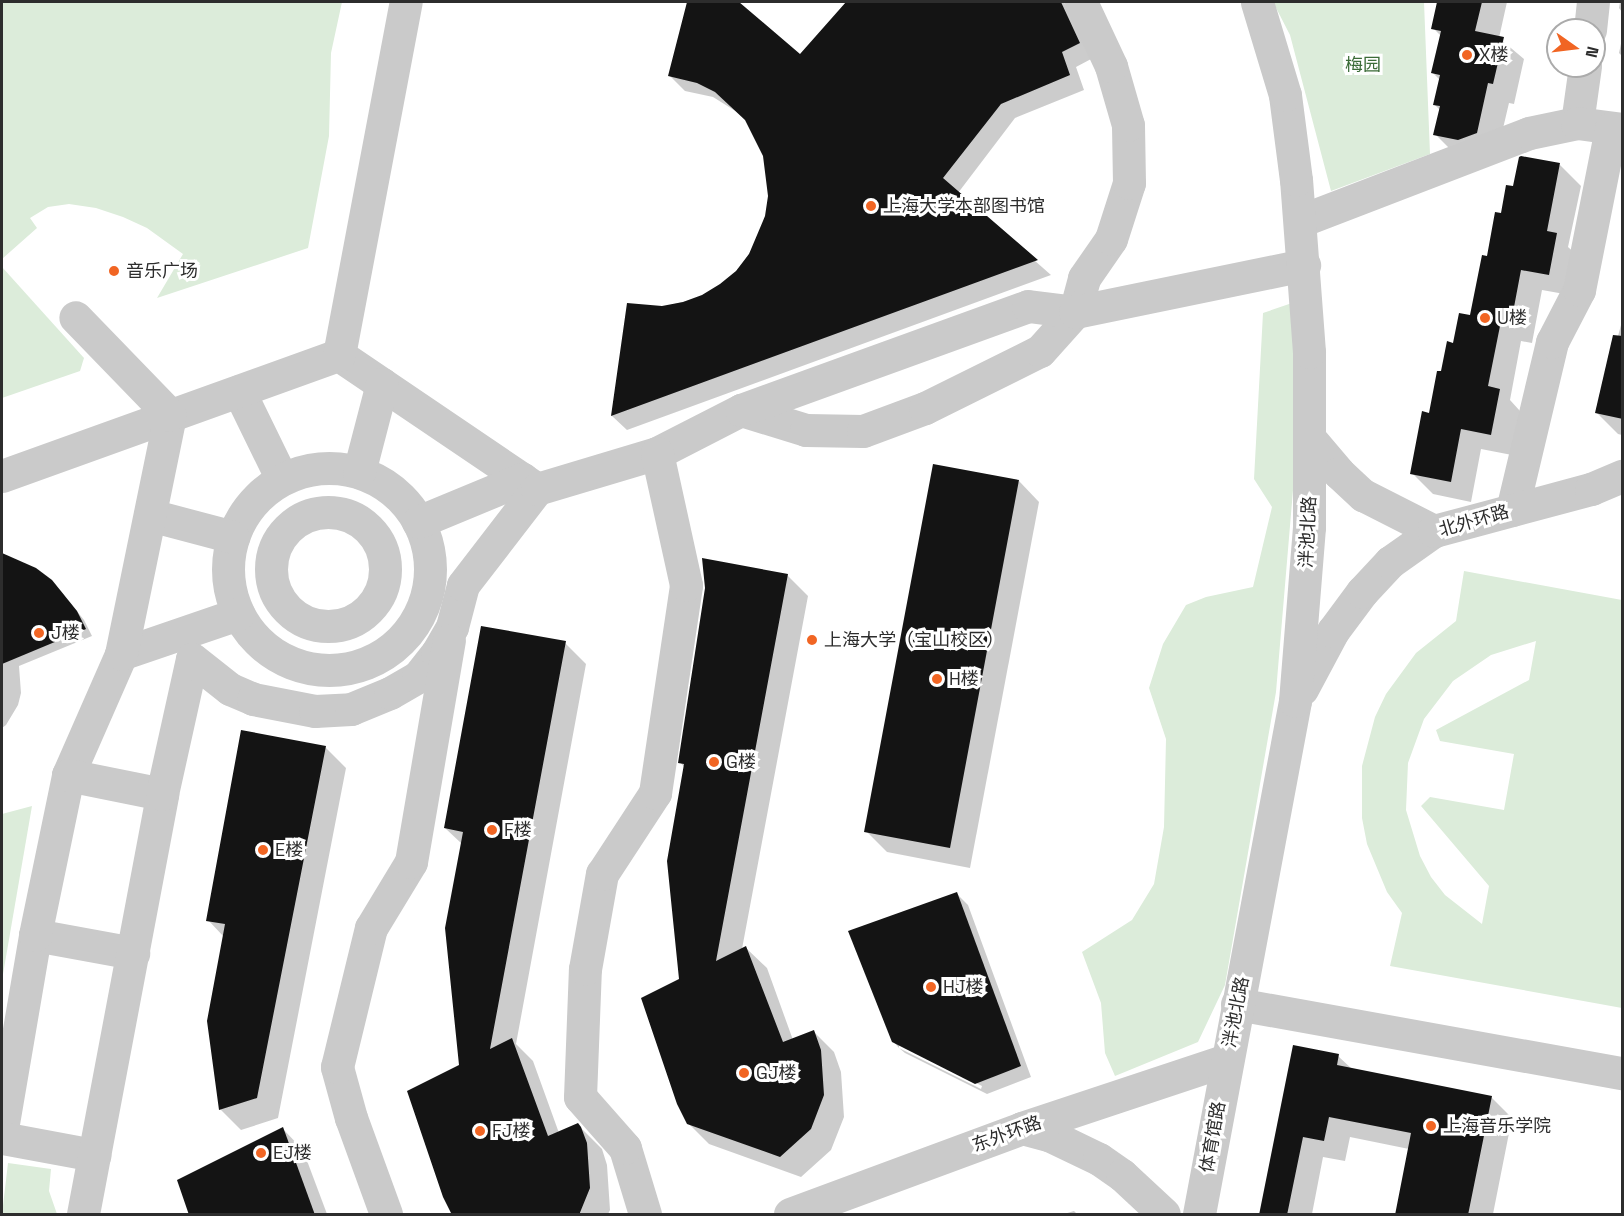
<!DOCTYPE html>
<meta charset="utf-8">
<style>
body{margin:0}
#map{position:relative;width:1624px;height:1216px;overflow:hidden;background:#fff;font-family:"Space Grotesk","Noto Sans SC",sans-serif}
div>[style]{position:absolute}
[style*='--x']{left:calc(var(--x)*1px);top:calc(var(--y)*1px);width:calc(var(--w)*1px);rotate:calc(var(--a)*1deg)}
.green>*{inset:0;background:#dcecda}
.shadow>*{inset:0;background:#0003}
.building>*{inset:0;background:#141414}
.minor>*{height:33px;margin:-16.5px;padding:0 16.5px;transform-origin:16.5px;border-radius:16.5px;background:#cacaca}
.minor>.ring{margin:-16.5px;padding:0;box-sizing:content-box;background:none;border:33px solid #cacaca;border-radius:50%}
.dots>*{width:16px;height:16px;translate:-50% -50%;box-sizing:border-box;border:3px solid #fff;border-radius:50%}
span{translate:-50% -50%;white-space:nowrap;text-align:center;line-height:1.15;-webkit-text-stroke:6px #fff;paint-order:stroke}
.poi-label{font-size:18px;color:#2d2d2d}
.left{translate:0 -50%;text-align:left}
.park-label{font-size:18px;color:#3c6c38}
.street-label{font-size:18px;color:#2d2d2d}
.frame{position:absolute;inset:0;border:3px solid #2d2d2d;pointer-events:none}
.north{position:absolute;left:1546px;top:18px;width:60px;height:60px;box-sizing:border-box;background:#fff;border:2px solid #ababab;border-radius:50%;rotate:104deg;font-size:16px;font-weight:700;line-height:24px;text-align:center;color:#2d2d2d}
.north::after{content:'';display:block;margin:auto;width:21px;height:27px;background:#f16523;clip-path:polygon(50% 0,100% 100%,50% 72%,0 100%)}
</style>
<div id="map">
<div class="green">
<div style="clip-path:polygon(2px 2px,342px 2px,331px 53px,329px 136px,308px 248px,157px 298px,183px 254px,147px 228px,123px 217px,96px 208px,69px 204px,48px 207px,30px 218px,37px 228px,2px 259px)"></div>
<div style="clip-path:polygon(1273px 2px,1424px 2px,1430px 154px,1331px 191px,1290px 35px)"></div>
<div style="clip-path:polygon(2px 267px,84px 358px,80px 371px,2px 398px)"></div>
<div style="clip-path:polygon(1292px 303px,1298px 431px,1276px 692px,1225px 985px,1198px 1042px,1115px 1076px,1105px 1053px,1101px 1003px,1082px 952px,1132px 920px,1154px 884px,1164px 827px,1166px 739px,1149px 688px,1163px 644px,1186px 605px,1206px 597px,1253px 587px,1272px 507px,1254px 479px,1263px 313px)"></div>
<div style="clip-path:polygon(evenodd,1464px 571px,1622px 600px,1622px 1008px,1390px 966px,1402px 913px,1387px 892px,1367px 844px,1362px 818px,1362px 766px,1375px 717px,1386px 694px,1416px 653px,1456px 621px,1464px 571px,1536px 641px,1529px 680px,1436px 730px,1440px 741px,1514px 754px,1504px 810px,1430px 797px,1421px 806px,1489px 886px,1482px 924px,1445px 895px,1431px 877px,1420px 856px,1406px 810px,1408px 763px,1424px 719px,1453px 681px,1491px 655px,1536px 641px)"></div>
<div style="clip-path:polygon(32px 806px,2px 980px,2px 814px)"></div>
<div style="clip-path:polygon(8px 1163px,51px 1169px,49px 1191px,57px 1214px,2px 1214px)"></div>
</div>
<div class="shadow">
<div style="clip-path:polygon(689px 2px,737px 2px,800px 57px,848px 2px,1064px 2px,1093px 58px,1076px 67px,1084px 90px,1015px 118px,958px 193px,1051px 275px,627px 430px,612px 416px,629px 304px,662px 307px,703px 297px,737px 272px,760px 237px,767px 217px,770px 196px,765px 155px,745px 117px,713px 97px,685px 91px,670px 76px)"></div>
<div style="clip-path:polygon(1440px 2px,1507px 2px,1499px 38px,1524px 59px,1514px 104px,1509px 103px,1497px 154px,1456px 155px,1435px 134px,1440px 110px,1434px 104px,1440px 80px,1433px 73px,1441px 36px,1433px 28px)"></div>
<div style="clip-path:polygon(1620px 2px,1622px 2px,1622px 12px,1619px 8px)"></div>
<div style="clip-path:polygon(1622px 39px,1622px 56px,1619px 53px)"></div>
<div style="clip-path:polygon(1560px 165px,1581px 186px,1568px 247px,1578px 256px,1570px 295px,1542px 290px,1532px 343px,1521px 341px,1510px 400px,1520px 411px,1512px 455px,1481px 449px,1471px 502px,1433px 494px,1412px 473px,1442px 373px,1455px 345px,1472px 317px,1502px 215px,1514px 188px)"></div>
<div style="clip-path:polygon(1621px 325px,1622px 326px,1622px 435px,1618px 434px,1597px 413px)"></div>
<div style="clip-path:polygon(1019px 481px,1039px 502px,970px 868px,887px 852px,866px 831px)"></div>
<div style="clip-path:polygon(2px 555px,35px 569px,59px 589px,84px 620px,92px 636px,19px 666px,21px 693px,18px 705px,6px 725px,2px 728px)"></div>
<div style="clip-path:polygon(787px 575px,808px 596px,742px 949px,746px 948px,767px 968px,793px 1040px,813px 1031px,834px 1052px,841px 1072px,844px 1117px,831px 1150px,801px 1177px,709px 1144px,688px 1123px,681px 980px,685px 768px,680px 762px)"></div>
<div style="clip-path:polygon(565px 643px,586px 664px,516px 1044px,533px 1061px,559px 1133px,578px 1125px,602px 1149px,607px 1165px,610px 1210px,608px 1214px,454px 1214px,461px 1066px,462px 844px,445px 828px)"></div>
<div style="clip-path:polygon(325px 747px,346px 768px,278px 1118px,241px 1130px,220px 1109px,224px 937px,208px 920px)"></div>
<div style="clip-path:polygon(957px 894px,968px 905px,1031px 1077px,987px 1094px,905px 1053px,899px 1048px,981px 1089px,982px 1086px,899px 1044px,899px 1048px,893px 1041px)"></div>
<div style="clip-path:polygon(1338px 1056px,1352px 1069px,1491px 1097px,1512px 1118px,1493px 1214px,1396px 1214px,1409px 1149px,1350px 1137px,1345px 1161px,1323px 1157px,1312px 1214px,1261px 1214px)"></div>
<div style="clip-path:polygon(283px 1129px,303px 1150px,327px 1214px,191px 1214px)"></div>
<div style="clip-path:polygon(1074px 1211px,1077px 1214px,1064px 1214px)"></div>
</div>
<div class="building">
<div style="clip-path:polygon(687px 2px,739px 2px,800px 54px,846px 2px,1061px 2px,1080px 43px,1062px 52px,1070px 75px,1001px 104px,943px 178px,1038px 260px,611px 416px,627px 303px,662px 306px,683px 302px,702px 295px,720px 284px,736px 271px,749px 254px,765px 216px,768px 196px,763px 156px,745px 120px,715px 92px,697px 83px,668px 76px)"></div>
<div style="clip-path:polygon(1437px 2px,1482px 2px,1475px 31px,1504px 37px,1493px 84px,1488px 83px,1477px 133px,1458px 140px,1433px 135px,1440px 106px,1433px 105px,1440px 75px,1431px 73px,1441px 31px,1431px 29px)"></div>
<div style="clip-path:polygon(1521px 156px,1560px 163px,1547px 231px,1557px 233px,1549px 275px,1521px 270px,1511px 323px,1501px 321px,1488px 386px,1500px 389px,1491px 435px,1461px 429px,1451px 482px,1410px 474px,1422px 411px,1429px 413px,1437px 371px,1441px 371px,1447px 341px,1453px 343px,1459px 313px,1470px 315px,1482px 255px,1487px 256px,1495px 212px,1501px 213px,1506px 185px,1513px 186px,1519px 157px)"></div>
<div style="clip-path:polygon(1613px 335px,1623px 336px,1623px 419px,1595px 413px)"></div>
<div style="clip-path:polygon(933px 464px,1019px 480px,950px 848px,864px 832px)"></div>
<div style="clip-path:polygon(2px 553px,36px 568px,52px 580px,77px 611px,86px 629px,2px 664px)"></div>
<div style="clip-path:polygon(702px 558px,788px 574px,716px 961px,746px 946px,783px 1042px,814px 1030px,821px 1050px,824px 1095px,811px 1129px,780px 1157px,687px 1124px,677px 1104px,641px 998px,679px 979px,667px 861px,684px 764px,678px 763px,705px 588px)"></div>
<div style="clip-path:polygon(481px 626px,566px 641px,490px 1049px,512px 1038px,548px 1136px,578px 1123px,581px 1127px,587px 1143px,590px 1188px,579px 1215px,452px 1215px,443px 1197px,407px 1091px,459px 1065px,445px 928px,463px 832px,444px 828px)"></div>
<div style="clip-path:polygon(241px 730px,326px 746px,257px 1098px,219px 1110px,207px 1021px,225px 924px,206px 921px)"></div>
<div style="clip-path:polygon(957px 892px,1021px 1066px,975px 1084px,892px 1042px,848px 931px)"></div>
<div style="clip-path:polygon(1293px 1045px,1339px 1054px,1337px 1065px,1492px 1096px,1468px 1215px,1395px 1215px,1411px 1133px,1329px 1117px,1324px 1141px,1303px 1137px,1287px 1215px,1259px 1215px)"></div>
<div style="clip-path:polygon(283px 1127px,315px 1215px,189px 1215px,177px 1180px)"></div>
</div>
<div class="minor">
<div style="--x:1590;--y:30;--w:28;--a:-84"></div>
<div style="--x:1577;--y:123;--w:58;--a:-82"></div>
<div style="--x:1300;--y:221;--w:245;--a:-21"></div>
<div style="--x:1529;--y:133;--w:49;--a:-11.8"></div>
<div style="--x:1577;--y:123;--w:45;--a:7.6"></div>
<div style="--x:339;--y:355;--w:239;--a:34.1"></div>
<div style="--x:239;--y:391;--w:98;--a:64"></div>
<div style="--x:741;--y:410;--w:68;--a:17.1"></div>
<div style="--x:806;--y:430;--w:57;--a:1"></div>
<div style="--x:863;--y:431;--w:66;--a:-20.4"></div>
<div style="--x:925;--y:408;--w:128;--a:-26.4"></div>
<div style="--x:1040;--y:351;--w:52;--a:-48.1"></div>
<div style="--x:1075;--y:312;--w:35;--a:-75"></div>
<div style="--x:1084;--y:278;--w:47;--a:-55.3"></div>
<div style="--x:1111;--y:239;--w:59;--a:-72.2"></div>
<div style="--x:1129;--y:183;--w:58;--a:-91"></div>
<div style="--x:1128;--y:125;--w:61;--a:-106.1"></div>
<div style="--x:1111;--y:66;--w:71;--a:-115.1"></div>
<div style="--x:1311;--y:440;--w:43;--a:49.7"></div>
<div style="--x:1339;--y:473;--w:33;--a:43"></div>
<div style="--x:1363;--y:495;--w:80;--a:26.9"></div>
<div class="ring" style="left:228px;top:468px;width:169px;height:169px"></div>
<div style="--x:359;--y:472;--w:91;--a:-75.4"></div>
<div style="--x:2;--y:476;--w:358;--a:-19.8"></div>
<div style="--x:339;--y:355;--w:359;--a:-79.3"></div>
<div style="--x:1512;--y:510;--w:173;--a:-76.6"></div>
<div style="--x:1552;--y:342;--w:59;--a:-62.6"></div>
<div style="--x:1579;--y:290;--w:165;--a:-78.8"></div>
<div class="ring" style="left:271px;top:512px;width:81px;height:81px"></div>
<div style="--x:150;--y:515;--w:86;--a:14.8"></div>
<div style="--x:418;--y:522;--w:113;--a:-22.5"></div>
<div style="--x:121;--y:654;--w:124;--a:-18.9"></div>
<div style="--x:1302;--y:689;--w:66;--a:-61.9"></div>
<div style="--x:1333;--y:631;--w:49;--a:-53.4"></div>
<div style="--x:1362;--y:592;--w:41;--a:-47"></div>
<div style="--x:1390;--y:562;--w:54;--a:-35.2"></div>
<div style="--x:1434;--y:531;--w:163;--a:-15"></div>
<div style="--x:1591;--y:489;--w:34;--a:-23"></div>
<div style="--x:68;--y:775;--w:132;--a:-66.3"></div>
<div style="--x:121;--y:654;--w:244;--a:-78.4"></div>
<div style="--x:170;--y:415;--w:136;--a:-134.1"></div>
<div style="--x:35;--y:935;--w:100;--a:10.4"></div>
<div style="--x:1237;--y:1004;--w:391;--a:10.2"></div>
<div style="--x:1022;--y:1128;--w:28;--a:15"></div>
<div style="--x:1049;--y:1135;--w:55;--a:25.6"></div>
<div style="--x:1099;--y:1159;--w:28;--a:35"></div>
<div style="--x:1122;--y:1175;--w:57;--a:42.9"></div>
<div style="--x:2;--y:1129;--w:197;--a:-80.3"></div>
<div style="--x:35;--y:935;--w:163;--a:-78.3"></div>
<div style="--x:68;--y:775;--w:96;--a:11.4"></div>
<div style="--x:2;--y:1138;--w:94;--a:10.5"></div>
<div style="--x:83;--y:1214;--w:427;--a:-79.3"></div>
<div style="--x:162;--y:794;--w:138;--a:-77.5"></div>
<div style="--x:192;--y:659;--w:48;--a:38.3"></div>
<div style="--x:230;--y:689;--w:25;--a:23"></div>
<div style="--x:253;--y:699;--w:63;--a:11"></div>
<div style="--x:315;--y:711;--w:36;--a:-3"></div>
<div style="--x:351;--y:709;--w:42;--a:-22.3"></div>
<div style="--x:390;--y:693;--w:32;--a:-30"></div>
<div style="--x:418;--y:677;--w:31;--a:-52"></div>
<div style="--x:437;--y:653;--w:30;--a:-60"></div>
<div style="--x:452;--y:627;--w:43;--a:-75.3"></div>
<div style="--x:463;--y:585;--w:121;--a:-52.4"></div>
<div style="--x:537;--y:489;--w:125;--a:-16.7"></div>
<div style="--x:657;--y:453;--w:94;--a:-27.1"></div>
<div style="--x:741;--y:410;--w:305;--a:-19.9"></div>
<div style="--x:1028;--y:306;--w:47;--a:7.3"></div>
<div style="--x:1075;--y:312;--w:234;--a:-11.6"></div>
<div style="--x:386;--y:1214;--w:102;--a:-110"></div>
<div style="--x:351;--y:1118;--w:53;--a:-105.4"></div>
<div style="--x:337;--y:1067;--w:143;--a:-76.3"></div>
<div style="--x:371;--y:928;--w:77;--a:-58.8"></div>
<div style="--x:411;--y:862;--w:225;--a:-80.3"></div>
<div style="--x:645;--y:1214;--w:69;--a:-106.9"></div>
<div style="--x:625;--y:1148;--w:68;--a:-131.4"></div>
<div style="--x:580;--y:1097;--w:128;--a:-87.8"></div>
<div style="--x:585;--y:969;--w:97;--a:-79.9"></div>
<div style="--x:602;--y:874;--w:97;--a:-56.8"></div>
<div style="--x:655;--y:793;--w:210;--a:-81.5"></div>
<div style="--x:686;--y:585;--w:135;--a:-102.4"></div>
<div style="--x:790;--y:1214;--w:247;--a:-20.3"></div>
<div style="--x:1022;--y:1128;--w:216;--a:-18.4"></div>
<div style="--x:1199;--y:1214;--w:522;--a:-79.4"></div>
<div style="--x:1295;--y:701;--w:175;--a:-85.4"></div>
<div style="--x:1309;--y:527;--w:175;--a:-90"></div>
<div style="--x:1309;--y:352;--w:172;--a:-94.3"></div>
<div style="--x:1296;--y:180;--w:86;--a:-97.4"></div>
<div style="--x:1285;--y:95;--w:97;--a:-106.8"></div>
</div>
<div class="dots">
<div style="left:1467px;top:55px;background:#f16523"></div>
<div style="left:871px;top:206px;background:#f16523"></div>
<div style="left:114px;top:271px;background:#f16523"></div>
<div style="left:1485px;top:318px;background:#f16523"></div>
<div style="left:39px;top:633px;background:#f16523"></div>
<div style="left:812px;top:640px;background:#f16523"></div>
<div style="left:937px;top:679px;background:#f16523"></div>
<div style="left:714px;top:762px;background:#f16523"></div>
<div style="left:492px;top:830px;background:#f16523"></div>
<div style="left:263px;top:850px;background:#f16523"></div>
<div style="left:931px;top:987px;background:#f16523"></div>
<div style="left:744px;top:1073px;background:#f16523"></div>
<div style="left:1431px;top:1126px;background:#f16523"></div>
<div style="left:480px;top:1131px;background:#f16523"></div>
<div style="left:261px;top:1153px;background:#f16523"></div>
</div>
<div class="poi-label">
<span class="left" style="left:1479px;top:55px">X楼</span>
<span class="left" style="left:883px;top:206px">上海大学本部图书馆</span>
<span class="left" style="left:126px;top:271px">音乐广场</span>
<span class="left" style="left:1497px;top:318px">U楼</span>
<span class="left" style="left:51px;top:633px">J楼</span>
<span class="left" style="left:824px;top:640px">上海大学（宝山校区）</span>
<span class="left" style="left:949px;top:679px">H楼</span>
<span class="left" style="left:726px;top:762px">G楼</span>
<span class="left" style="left:504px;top:830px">F楼</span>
<span class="left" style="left:275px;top:850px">E楼</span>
<span class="left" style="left:943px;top:987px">HJ楼</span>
<span class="left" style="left:756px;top:1073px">GJ楼</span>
<span class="left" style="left:1443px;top:1126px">上海音乐学院</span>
<span class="left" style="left:492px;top:1131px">FJ楼</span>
<span class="left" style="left:273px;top:1153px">EJ楼</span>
</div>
<div class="park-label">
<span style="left:1363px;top:65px">梅园</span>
</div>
<div class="street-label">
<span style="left:1474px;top:521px;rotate:-16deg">北外环路</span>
<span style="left:1308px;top:532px;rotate:-87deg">泮池北路</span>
<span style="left:1236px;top:1012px;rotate:-79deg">泮池北路</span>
<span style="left:1007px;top:1134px;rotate:-20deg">东外环路</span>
<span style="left:1213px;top:1137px;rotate:-80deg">体育馆路</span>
</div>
<div class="frame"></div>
<div class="north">N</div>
</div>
